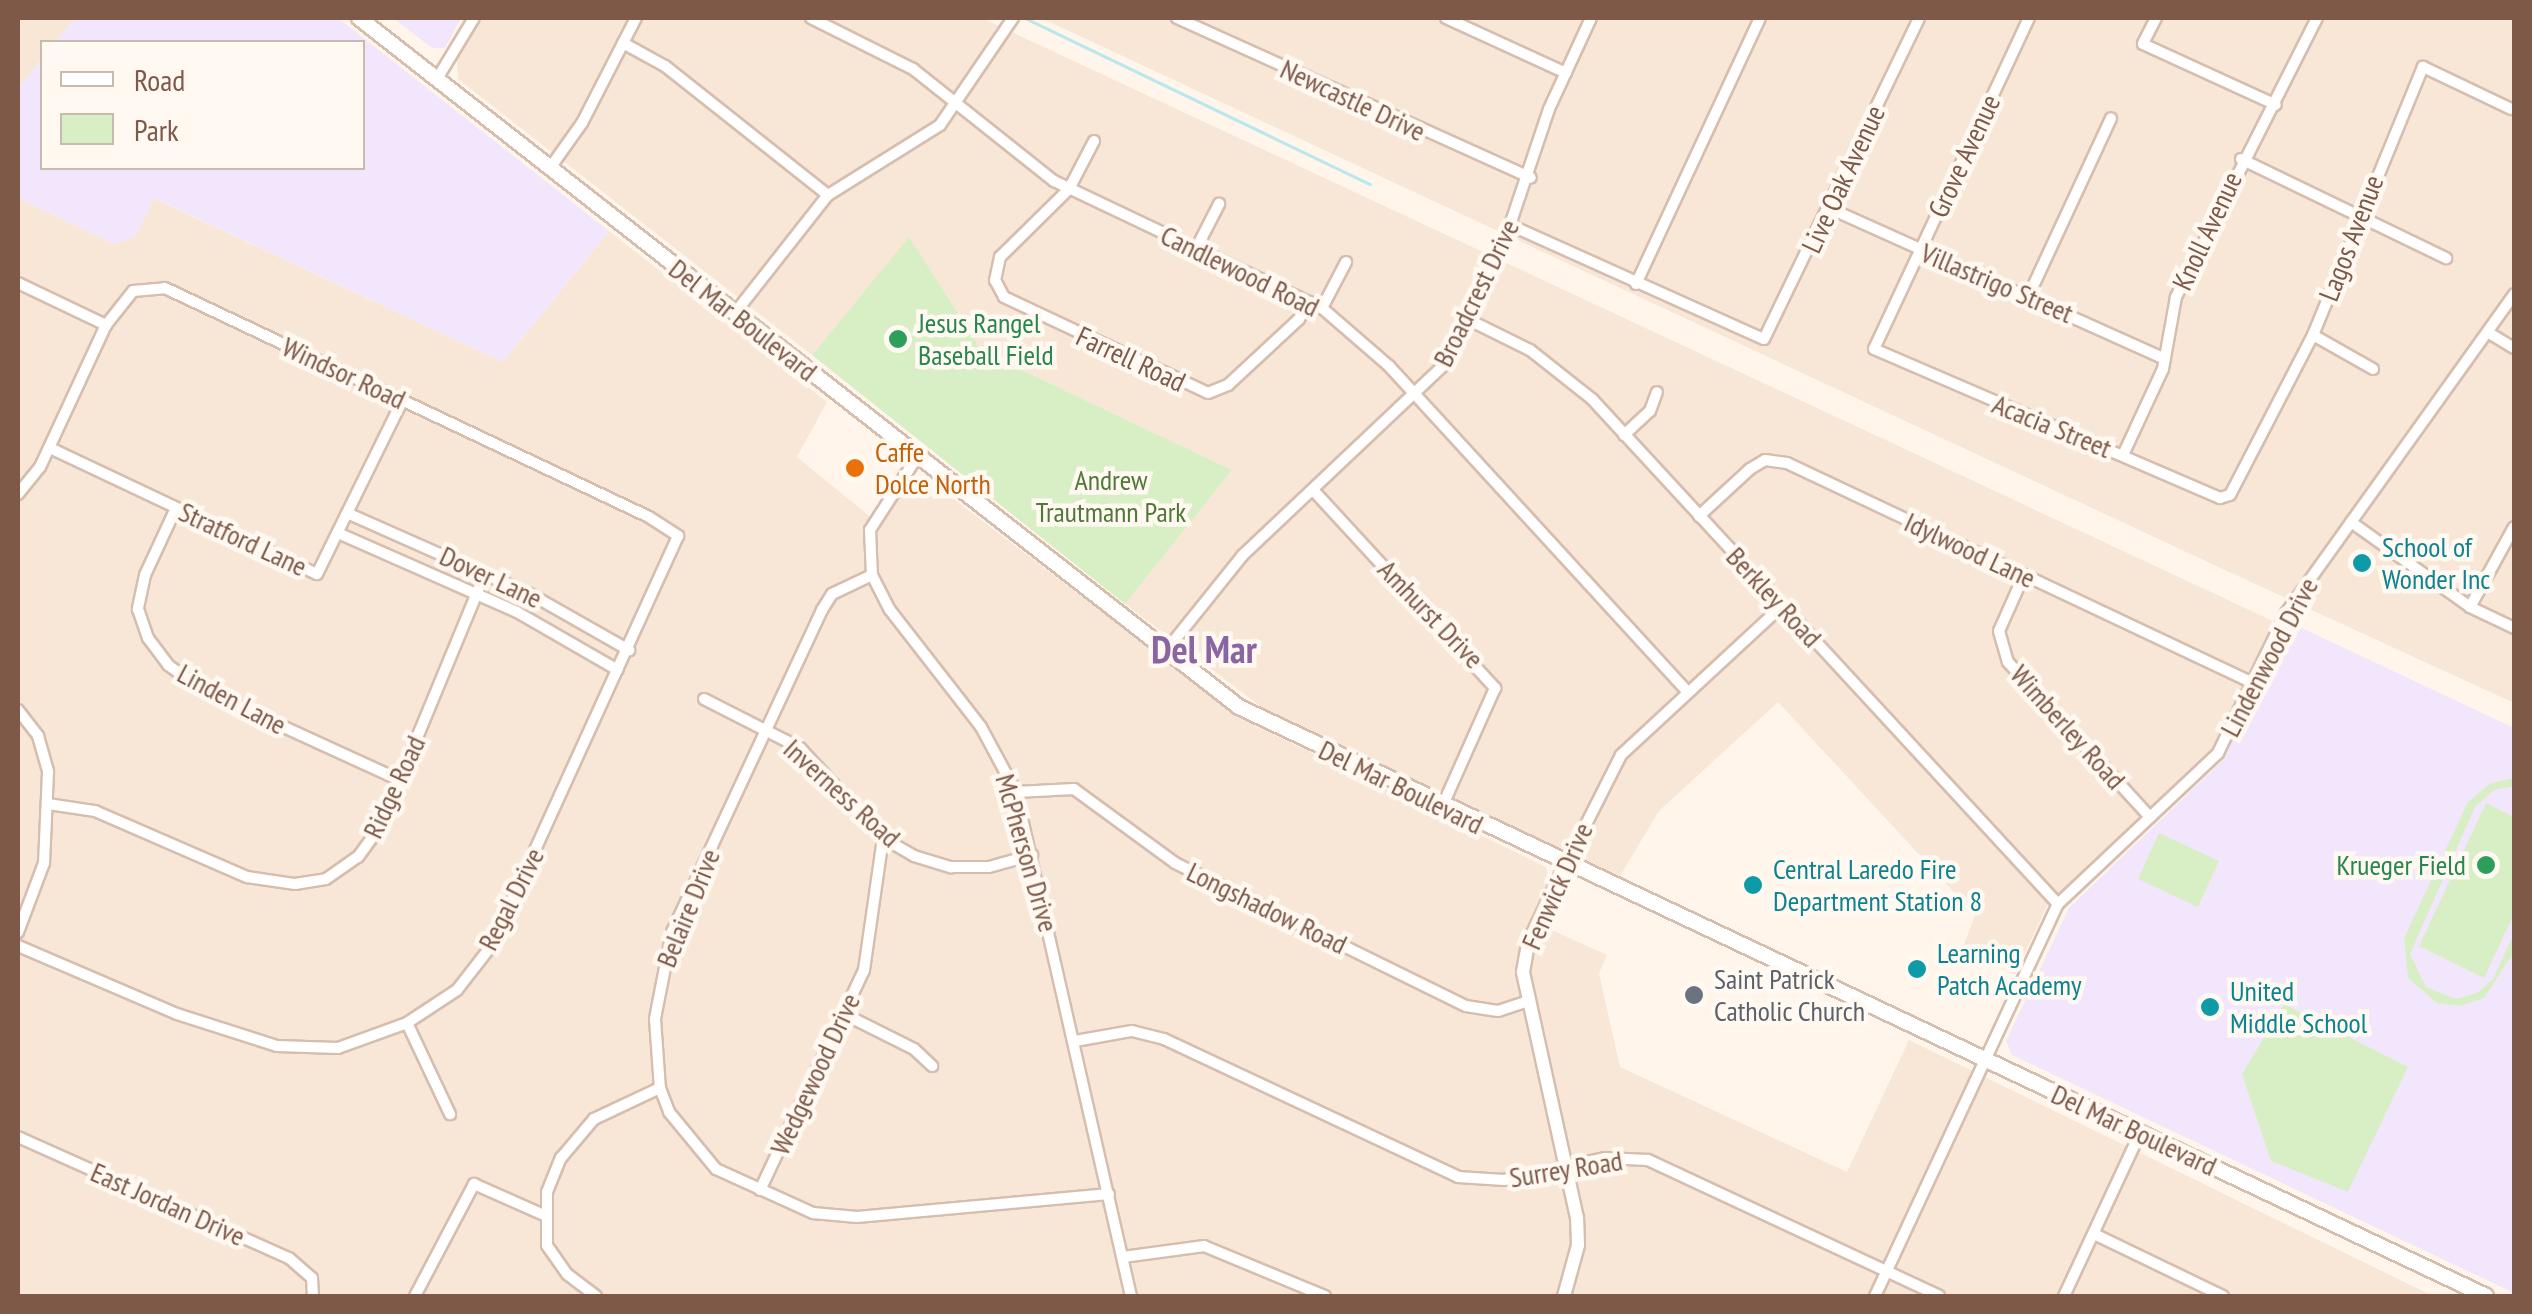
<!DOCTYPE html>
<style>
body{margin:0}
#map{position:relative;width:2532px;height:1314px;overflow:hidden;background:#fff5ea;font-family:"PT Sans Narrow",sans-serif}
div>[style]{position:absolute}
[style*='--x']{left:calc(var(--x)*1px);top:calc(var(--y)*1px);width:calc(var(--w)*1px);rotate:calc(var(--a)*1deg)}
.residential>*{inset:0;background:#f8e7d7}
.education>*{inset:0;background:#f2e6fc}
.green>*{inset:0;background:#d8efc5}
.stream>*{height:2.5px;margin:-1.25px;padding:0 1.25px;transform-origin:1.25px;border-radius:1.25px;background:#bae7ec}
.roads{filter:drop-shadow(2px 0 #d6beaf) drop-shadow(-2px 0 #d6beaf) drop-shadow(0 2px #d6beaf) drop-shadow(0 -2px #d6beaf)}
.minor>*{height:10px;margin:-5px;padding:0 5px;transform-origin:5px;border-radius:5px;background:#fff}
.tertiary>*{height:12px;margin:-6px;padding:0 6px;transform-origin:6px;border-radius:6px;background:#fff}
.secondary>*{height:14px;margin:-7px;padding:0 7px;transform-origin:7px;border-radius:7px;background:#fff}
.dots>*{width:28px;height:28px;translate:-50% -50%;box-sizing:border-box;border:5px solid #fff9f2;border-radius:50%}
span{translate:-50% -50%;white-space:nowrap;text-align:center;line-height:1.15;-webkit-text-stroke:9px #fff9f2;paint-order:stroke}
.street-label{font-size:28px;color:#7e5948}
.leisure-label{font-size:28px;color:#27864d}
.left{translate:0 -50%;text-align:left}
.right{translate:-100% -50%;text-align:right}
.food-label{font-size:28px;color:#c56008}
.park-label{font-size:28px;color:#4f7839}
.culture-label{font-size:28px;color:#0d838f}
.worship-label{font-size:28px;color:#5b616d}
.district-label{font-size:38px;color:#8965a1;font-weight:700}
.frame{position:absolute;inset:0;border:20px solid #7e5948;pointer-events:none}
.legend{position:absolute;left:40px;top:40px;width:325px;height:130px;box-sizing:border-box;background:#fff9f2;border:2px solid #cbb9ae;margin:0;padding:12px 18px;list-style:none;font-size:30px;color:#7e5948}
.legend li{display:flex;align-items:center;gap:20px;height:50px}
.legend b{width:50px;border:2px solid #cbb9ae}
</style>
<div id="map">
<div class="residential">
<div style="clip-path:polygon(18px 18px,75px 18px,55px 42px,42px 42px,42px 58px,18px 89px)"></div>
<div style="clip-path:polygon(481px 18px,982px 18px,2273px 621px,2213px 750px,2047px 906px,2015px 974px,1962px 950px,1975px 915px,1778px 702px,1659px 811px,1620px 876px,1271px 714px,1125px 604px,1232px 470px,982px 351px,909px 238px,812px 355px,458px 79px,457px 59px)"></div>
<div style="clip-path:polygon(1041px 18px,2514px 18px,2514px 703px,2227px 571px)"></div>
<div style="clip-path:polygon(18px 198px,114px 244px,136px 236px,153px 198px,503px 362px,609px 231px,827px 402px,797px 457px,879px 524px,901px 489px,925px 477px,1242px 719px,1546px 867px,1550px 882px,1532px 921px,1607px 955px,1599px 973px,1620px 1067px,1847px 1172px,1909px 1040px,2433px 1296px,18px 1296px)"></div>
</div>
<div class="education">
<div style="clip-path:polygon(75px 18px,338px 18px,609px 231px,503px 362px,154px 198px,136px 236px,114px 244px,18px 198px,18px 89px,42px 58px,42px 168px,362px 168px,362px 42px,55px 42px)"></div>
<div style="clip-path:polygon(393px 18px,461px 18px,445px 48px,432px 48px)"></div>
<div style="clip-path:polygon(2287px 621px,2514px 728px,2514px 1293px,2012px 1055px,2006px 1041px,2069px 908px,2224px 759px)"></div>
</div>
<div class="green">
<div style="clip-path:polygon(909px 237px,982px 351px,1232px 470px,1125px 604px,812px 355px)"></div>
<div style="clip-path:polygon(2514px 778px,2514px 786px,2494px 790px,2475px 807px,2410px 954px,2426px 987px,2456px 999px,2477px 993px,2493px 979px,2514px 933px,2514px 952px,2484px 998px,2460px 1006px,2437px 1003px,2408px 978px,2404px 938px,2468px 802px,2491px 783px)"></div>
<div style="clip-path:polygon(2486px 803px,2514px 817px,2514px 914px,2484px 978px,2419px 946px)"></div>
<div style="clip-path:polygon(2159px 833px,2219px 861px,2198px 907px,2138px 879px)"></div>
<div style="clip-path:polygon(2284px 1004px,2408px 1067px,2348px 1192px,2271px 1161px,2242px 1074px)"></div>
</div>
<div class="stream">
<div style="--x:1025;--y:18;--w:383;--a:25.7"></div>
</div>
<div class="roads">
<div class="minor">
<div style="--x:811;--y:18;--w:114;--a:26.6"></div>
<div style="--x:913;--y:69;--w:180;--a:38.5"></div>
<div style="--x:1054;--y:181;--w:297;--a:25.4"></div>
<div style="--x:1322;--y:308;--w:89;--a:40.9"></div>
<div style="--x:1389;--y:366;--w:442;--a:47.5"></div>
<div style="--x:1177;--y:18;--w:388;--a:24.3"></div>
<div style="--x:1446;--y:18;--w:132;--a:24.6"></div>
<div style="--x:2029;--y:18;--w:365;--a:115.1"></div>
<div style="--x:1874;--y:349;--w:377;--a:23.3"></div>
<div style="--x:2220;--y:498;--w:10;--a:-17"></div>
<div style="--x:2230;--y:495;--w:180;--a:-62.6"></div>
<div style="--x:2313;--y:335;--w:290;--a:-67.7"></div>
<div style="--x:2423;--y:67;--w:98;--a:25.5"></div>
<div style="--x:2156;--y:18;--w:29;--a:117"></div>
<div style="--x:2143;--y:44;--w:146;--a:24.6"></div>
<div style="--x:623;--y:43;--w:48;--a:28.7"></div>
<div style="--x:665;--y:66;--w:208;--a:38.4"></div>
<div style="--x:437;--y:79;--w:71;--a:-58.8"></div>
<div style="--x:1094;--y:141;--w:54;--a:117.5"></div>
<div style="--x:1069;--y:189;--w:97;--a:135.4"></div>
<div style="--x:1000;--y:257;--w:24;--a:102"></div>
<div style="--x:995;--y:280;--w:19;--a:62"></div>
<div style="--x:1004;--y:297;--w:225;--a:25.2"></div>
<div style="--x:1208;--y:393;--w:22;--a:-22"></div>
<div style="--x:1228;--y:385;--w:97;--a:-42.9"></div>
<div style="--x:1299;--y:319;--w:20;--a:-60"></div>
<div style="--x:2241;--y:159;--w:228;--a:25.8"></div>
<div style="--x:550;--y:168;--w:55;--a:-54.6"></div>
<div style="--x:582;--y:123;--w:118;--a:-62.8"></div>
<div style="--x:1829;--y:208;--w:368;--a:24.2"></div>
<div style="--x:1510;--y:225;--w:278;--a:24.2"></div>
<div style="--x:1764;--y:339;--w:356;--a:-64.2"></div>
<div style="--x:1196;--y:249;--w:51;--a:-62.9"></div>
<div style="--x:18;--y:283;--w:98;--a:25.5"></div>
<div style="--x:106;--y:325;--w:43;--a:-51.5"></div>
<div style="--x:133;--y:291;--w:32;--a:-5"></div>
<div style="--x:165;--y:288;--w:535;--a:25.32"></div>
<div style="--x:649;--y:517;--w:35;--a:33"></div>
<div style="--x:678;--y:536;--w:449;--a:114.5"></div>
<div style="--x:492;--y:945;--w:57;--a:127.9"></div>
<div style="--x:457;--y:990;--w:60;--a:146.6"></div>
<div style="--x:407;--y:1023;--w:73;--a:160.1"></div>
<div style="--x:338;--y:1048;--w:61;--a:-178.1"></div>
<div style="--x:277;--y:1046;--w:105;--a:-162.3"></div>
<div style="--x:177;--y:1014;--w:173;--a:-156.8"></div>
<div style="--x:1636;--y:284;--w:293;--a:-65"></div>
<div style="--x:2028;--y:297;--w:197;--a:-65.1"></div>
<div style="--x:1322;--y:308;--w:52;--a:-62.4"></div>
<div style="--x:735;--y:313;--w:150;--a:-51.8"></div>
<div style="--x:828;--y:195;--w:132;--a:-32"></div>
<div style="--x:940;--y:125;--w:130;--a:-55.7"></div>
<div style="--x:1467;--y:319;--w:70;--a:26.2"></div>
<div style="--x:1530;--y:350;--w:79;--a:38.3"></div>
<div style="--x:1592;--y:399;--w:687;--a:47.3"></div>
<div style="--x:2489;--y:333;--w:29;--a:31"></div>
<div style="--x:2313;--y:335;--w:69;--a:29.5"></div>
<div style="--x:1624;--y:435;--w:35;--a:-43"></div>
<div style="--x:1650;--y:411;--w:20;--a:-70"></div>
<div style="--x:50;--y:448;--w:295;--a:25.3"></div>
<div style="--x:317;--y:574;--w:193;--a:-63.8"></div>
<div style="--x:2123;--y:455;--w:95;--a:-65.1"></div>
<div style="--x:2163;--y:369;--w:73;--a:-79.8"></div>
<div style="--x:2176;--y:297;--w:313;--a:-63.2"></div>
<div style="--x:917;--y:457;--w:87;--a:122.8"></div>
<div style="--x:870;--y:530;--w:45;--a:87.5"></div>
<div style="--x:872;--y:575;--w:39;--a:63"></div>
<div style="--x:890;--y:610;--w:148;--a:52.1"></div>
<div style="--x:981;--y:727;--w:74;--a:61.7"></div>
<div style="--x:1016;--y:792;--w:517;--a:77.15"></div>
<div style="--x:1314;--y:491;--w:268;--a:47.4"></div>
<div style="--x:1495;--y:688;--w:130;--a:114"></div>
<div style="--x:18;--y:494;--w:35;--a:-51"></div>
<div style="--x:40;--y:467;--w:157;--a:-65.1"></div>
<div style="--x:176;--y:508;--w:74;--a:114.8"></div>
<div style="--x:145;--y:575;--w:35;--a:102"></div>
<div style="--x:138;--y:609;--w:31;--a:71"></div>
<div style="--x:148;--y:638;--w:34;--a:53"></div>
<div style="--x:168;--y:665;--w:43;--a:35.5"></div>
<div style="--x:203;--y:690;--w:217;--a:24.6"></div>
<div style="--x:347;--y:513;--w:202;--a:23.9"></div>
<div style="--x:532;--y:595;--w:112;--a:29.6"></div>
<div style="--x:1699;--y:516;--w:69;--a:-42.7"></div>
<div style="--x:1750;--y:469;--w:17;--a:-31"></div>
<div style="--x:1765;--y:460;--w:22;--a:8"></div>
<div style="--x:1787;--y:463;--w:513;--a:25.27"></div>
<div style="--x:2351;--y:522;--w:146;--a:35.5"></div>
<div style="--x:2470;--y:607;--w:49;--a:25.5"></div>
<div style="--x:338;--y:533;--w:196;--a:23.8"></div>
<div style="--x:517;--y:612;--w:116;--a:29.9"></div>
<div style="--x:872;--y:575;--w:44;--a:154.6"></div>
<div style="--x:832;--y:594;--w:19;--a:122"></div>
<div style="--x:822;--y:610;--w:355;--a:115"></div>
<div style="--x:672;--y:932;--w:89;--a:101.1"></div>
<div style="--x:655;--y:1019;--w:69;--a:85.9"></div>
<div style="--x:660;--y:1088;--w:26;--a:69"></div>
<div style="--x:669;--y:1112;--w:74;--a:50.5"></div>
<div style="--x:716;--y:1169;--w:107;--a:24.4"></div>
<div style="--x:813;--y:1213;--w:44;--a:5.2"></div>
<div style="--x:857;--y:1217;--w:253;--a:-5.2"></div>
<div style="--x:2024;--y:575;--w:61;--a:114.1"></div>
<div style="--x:1999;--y:631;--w:32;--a:74"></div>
<div style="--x:2008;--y:662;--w:210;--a:47.5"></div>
<div style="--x:2470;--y:607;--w:91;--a:-61.2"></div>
<div style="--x:1165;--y:652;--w:124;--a:-51.2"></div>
<div style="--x:1243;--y:555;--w:275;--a:-43.4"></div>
<div style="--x:1443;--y:366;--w:156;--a:-64.6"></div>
<div style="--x:1510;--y:225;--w:122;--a:-71.4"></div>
<div style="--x:1549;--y:109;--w:100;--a:-65.2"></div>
<div style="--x:704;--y:699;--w:108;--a:27"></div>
<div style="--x:800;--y:748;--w:122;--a:47.3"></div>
<div style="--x:883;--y:838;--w:36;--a:30"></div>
<div style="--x:914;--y:856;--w:39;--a:17"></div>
<div style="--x:951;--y:867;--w:38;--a:0"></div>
<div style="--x:989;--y:867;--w:45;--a:-15.6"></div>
<div style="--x:18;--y:710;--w:33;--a:52"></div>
<div style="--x:38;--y:736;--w:37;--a:74"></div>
<div style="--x:48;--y:772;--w:91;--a:92.5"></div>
<div style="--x:44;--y:863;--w:74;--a:110.6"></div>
<div style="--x:1016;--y:792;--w:58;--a:-3"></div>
<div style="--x:1074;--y:789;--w:125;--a:36.2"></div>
<div style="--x:1175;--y:863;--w:324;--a:26.2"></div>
<div style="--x:1466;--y:1006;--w:32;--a:9"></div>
<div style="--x:1498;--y:1011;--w:32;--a:-18"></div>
<div style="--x:48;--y:804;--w:48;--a:8.5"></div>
<div style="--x:95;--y:811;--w:166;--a:23.5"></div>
<div style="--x:247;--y:877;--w:49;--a:8.3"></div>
<div style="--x:295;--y:884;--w:31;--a:-9"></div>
<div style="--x:326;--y:879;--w:39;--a:-35"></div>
<div style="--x:358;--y:857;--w:37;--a:-54"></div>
<div style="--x:380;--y:827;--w:274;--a:-67.5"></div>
<div style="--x:1565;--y:866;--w:124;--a:-63.2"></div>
<div style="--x:1621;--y:755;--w:219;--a:-42.8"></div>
<div style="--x:846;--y:1015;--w:76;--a:26.6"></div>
<div style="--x:914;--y:1049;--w:25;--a:43"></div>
<div style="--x:407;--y:1023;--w:101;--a:64.7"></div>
<div style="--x:1075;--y:1041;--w:58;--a:-10"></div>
<div style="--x:1132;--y:1031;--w:33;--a:14"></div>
<div style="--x:1164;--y:1039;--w:325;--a:25.1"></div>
<div style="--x:1458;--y:1177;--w:46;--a:3.7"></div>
<div style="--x:1504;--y:1180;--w:103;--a:-12.3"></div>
<div style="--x:1605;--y:1158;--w:43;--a:2.7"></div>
<div style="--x:1648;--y:1160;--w:321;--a:25"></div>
<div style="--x:18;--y:1137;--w:297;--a:24.1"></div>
<div style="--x:289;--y:1258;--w:30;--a:41"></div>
<div style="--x:312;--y:1278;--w:18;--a:87"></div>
<div style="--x:760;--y:1190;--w:243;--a:-64.7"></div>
<div style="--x:864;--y:970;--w:133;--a:-81.8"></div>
<div style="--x:2094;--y:1234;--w:143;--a:25.7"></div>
<div style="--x:1123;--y:1257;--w:82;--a:-7.7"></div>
<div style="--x:1204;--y:1246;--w:131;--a:22.5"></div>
<div style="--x:415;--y:1296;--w:127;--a:-62.2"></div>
<div style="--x:474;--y:1184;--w:77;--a:23.9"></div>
<div style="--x:596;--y:1296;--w:36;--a:-143"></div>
<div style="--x:567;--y:1274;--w:35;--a:-125"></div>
<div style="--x:547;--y:1245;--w:53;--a:-90"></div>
<div style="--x:547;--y:1192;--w:37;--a:-68"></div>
<div style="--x:561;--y:1158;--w:51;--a:-49.8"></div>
<div style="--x:594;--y:1119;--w:73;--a:-25.2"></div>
<div style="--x:1875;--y:1296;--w:433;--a:-65"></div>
<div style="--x:2058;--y:904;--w:220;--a:-43.3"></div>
<div style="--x:2218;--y:753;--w:156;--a:-64.1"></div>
<div style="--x:2286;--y:613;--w:392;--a:-54.4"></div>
<div style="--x:2064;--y:1296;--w:180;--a:-65"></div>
</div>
<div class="tertiary">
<div style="--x:1564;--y:1296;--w:53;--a:-74.6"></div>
<div style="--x:1578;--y:1245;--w:27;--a:-92"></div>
<div style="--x:1577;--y:1218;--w:252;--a:-102.4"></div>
<div style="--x:1523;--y:972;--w:28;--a:-80"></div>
<div style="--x:1528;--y:944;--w:86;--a:-64.6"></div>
</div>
<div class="secondary">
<div style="--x:359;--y:18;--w:1118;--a:38.06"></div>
<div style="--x:1239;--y:707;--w:1379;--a:25.28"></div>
</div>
</div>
<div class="dots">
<div style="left:898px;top:339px;background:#2e9e5b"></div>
<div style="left:855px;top:468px;background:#e8710a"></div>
<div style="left:2362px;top:563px;background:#0f9aa8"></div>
<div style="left:2486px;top:865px;background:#2e9e5b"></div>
<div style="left:1753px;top:885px;background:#0f9aa8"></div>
<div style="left:1917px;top:969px;background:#0f9aa8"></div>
<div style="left:1694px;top:995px;background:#6b7280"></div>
<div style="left:2210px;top:1007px;background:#0f9aa8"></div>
</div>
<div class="street-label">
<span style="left:1353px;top:100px;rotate:25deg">Newcastle Drive</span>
<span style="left:1964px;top:156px;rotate:-65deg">Grove Avenue</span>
<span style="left:1843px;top:179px;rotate:-65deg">Live Oak Avenue</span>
<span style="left:2207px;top:231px;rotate:-65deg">Knoll Avenue</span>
<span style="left:2351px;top:238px;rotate:-69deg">Lagos Avenue</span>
<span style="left:1240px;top:271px;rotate:26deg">Candlewood Road</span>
<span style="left:1997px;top:283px;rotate:23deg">Villastrigo Street</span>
<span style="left:1476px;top:293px;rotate:-64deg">Broadcrest Drive</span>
<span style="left:743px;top:320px;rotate:38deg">Del Mar Boulevard</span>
<span style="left:1131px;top:359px;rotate:25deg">Farrell Road</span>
<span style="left:344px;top:373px;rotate:25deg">Windsor Road</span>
<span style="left:2052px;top:426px;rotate:22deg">Acacia Street</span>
<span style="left:243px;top:539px;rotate:25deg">Stratford Lane</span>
<span style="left:1970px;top:550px;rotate:25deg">Idylwood Lane</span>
<span style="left:491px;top:577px;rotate:25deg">Dover Lane</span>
<span style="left:1774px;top:597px;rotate:47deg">Berkley Road</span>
<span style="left:1431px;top:614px;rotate:46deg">Amhurst Drive</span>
<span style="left:2269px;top:657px;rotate:-62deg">Lindenwood Drive</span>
<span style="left:232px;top:699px;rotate:28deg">Linden Lane</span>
<span style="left:2068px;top:727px;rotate:48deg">Wimberley Road</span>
<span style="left:394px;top:787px;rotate:-65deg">Ridge Road</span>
<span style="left:1401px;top:787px;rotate:26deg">Del Mar Boulevard</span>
<span style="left:842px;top:793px;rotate:42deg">Inverness Road</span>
<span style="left:1027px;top:853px;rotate:74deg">McPherson Drive</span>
<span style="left:1557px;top:886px;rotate:-66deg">Fenwick Drive</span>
<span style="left:511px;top:899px;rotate:-63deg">Regal Drive</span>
<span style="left:688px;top:908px;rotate:-68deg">Belaire Drive</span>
<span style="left:1267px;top:908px;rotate:26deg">Longshadow Road</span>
<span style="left:815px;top:1074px;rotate:-65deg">Wedgewood Drive</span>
<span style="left:2134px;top:1130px;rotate:25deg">Del Mar Boulevard</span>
<span style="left:1566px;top:1169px;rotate:-9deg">Surrey Road</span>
<span style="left:168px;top:1204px;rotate:24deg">East Jordan Drive</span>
</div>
<div class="leisure-label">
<span class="left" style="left:918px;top:339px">Jesus Rangel<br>Baseball Field</span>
<span class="right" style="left:2466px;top:865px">Krueger Field</span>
</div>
<div class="food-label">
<span class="left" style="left:875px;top:468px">Caffe<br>Dolce North</span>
</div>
<div class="park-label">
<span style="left:1111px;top:496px">Andrew<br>Trautmann Park</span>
</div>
<div class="culture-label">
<span class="left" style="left:2382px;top:563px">School of<br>Wonder Inc</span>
<span class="left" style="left:1773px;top:885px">Central Laredo Fire<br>Department Station 8</span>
<span class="left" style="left:1937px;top:969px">Learning<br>Patch Academy</span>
<span class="left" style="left:2230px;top:1007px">United<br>Middle School</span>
</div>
<div class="worship-label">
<span class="left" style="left:1714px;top:995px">Saint Patrick<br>Catholic Church</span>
</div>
<div class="district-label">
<span style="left:1204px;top:649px">Del Mar</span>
</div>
<div class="frame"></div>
<ul class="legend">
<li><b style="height:12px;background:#fff"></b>Road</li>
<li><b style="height:28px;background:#d8efc5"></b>Park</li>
</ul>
</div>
